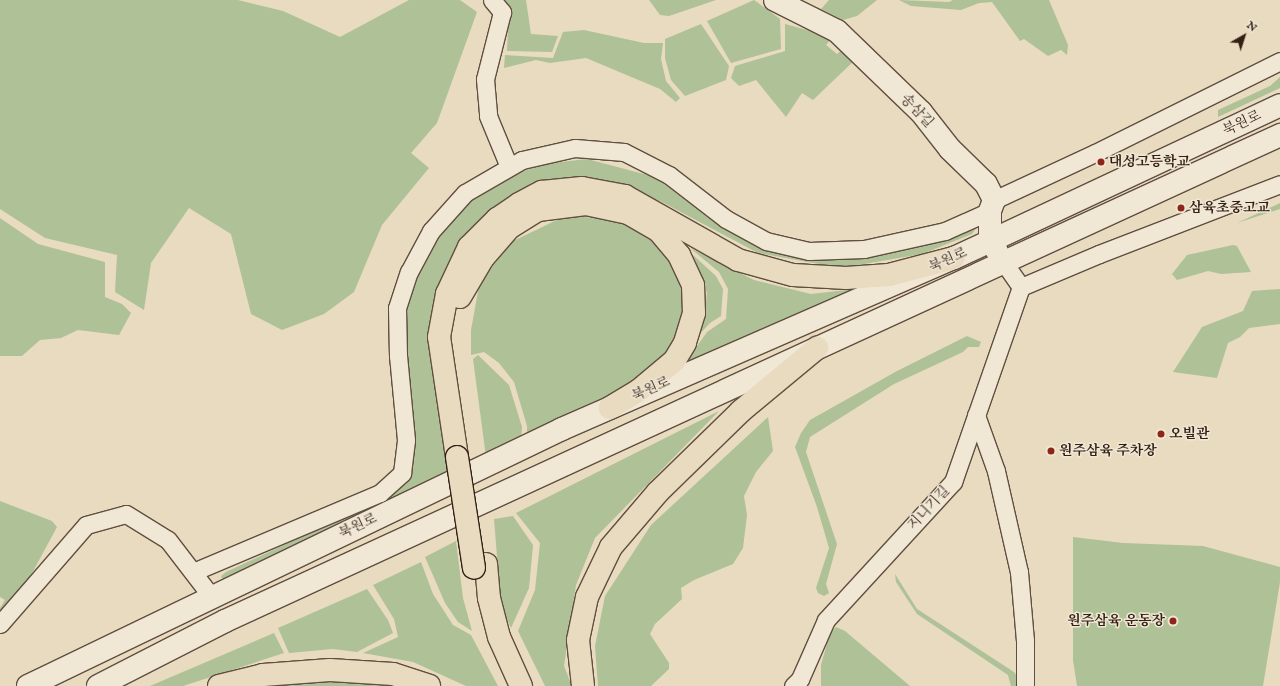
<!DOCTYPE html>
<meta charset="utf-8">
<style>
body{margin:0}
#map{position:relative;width:1280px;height:686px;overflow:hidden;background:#e8dbbf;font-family:"IM FELL English","Noto Serif KR",serif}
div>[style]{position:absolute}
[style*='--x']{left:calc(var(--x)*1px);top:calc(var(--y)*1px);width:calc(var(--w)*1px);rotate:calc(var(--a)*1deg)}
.green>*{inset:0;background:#afc197}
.roads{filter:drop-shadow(1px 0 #614e40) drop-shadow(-1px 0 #614e40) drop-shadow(0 1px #614e40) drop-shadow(0 -1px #614e40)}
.street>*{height:17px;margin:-8.5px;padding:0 8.5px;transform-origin:8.5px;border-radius:8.5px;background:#f0e8d5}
.secondary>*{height:22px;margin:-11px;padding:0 11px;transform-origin:11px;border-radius:11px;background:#f0e8d5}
.highway>*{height:22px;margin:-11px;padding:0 11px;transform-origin:11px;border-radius:11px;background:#e8dbbf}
.bridges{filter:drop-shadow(1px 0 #341f15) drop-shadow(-1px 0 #341f15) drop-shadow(0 1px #341f15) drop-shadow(0 -1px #341f15)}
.highway-bridge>*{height:22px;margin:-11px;padding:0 11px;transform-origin:11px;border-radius:11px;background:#e8dbbf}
.dots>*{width:11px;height:11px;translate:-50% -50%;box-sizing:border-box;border:2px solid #f0e8d5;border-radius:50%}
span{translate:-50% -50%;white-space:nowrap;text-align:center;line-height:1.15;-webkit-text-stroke:3px #f0e8d5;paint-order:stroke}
.street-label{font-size:14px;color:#341f15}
.poi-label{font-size:14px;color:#341f15;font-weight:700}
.left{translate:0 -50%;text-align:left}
.right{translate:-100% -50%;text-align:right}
.north{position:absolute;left:1224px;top:16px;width:40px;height:40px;-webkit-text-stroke:3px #f0e8d5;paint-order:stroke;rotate:39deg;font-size:11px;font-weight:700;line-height:16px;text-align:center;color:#341f15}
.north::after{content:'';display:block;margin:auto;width:14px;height:18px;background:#341f15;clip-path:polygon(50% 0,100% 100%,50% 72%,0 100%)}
</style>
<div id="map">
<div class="green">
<div style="clip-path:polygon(0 0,238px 0,283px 11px,340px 37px,409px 0,460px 0,477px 12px,437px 123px,411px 153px,429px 168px,382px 225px,354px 292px,324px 314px,282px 330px,251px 314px,231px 234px,189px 208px,151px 263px,144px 310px,115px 292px,117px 255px,45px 238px,0 209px)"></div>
<div style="clip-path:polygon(503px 0,526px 0,531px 34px,558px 36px,552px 52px,507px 51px,509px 10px)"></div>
<div style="clip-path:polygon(649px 0,716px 0,669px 16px,660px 15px)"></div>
<div style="clip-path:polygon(754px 0,780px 19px,781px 49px,731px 63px,707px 21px)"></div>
<div style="clip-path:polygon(829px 0,877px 0,857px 16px,843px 20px,821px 9px)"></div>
<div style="clip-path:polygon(899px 0,949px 2px,953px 0,1049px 0,1068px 45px,1067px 55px,1061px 50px,1048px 56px,1024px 39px,1020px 41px,992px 2px,979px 3px,961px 10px,911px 6px)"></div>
<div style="clip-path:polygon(701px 24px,729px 66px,726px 80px,685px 96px,671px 80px,665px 58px,665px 39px)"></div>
<div style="clip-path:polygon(785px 24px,833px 37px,826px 45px,837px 54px,845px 47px,857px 58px,813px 100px,802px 93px,786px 117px,756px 80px,739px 86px,731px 78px,735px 66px,785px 51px)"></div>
<div style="clip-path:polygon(584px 30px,644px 43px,663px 43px,661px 59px,666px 81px,680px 98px,676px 102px,660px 89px,586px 58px,550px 63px,536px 60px,504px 68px,505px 55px,553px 58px,563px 32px)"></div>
<div style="clip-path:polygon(1280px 77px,1280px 88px,1218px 117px,1218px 110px,1270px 86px)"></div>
<div style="clip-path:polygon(587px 159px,655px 177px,711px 220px,750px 243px,817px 258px,874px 256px,977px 227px,972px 234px,922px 254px,841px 268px,758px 253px,660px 201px,598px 180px,547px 183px,493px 208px,461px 241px,441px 279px,431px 313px,434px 368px,449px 473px,223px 580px,221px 576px,226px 572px,386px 497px,410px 474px,403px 366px,403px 310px,433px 239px,469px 198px,505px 178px,543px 164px)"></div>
<div style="clip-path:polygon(1280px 203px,1280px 209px,1237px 223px)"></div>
<div style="clip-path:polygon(565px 216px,615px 219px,643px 231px,669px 257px,685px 298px,680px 336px,658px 366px,619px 396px,527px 436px,527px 426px,514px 382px,499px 363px,484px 352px,471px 355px,471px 330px,479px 286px,509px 243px)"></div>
<div style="clip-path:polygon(0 218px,38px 244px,105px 262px,105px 297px,122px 304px,131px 313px,119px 335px,78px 330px,61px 338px,40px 340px,22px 356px,0 356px)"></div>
<div style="clip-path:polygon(1233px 245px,1237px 246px,1251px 272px,1221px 274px,1208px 271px,1177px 280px,1172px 274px,1187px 255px)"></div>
<div style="clip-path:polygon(690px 248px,754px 280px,811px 294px,855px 289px,683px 366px,707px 332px,726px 319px,728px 289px,719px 272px)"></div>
<div style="clip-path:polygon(693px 255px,716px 276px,723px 289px,721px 316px,710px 323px,696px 338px,704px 321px,707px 293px)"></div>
<div style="clip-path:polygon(1280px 289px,1280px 324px,1249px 328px,1240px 337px,1228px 343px,1217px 378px,1173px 372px,1202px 327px,1243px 311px,1252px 291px)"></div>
<div style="clip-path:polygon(967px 336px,981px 342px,979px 347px,968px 347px,963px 352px,894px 384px,810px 437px,806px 452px,837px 544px,826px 584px,829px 593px,824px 596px,818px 593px,816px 588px,829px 548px,817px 507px,795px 447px,801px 433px,810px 420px,897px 371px)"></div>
<div style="clip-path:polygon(478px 355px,509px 385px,522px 427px,521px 440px,486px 457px,473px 359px)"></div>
<div style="clip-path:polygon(719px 411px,595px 538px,576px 585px,564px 666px,572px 686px,545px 686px,518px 631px,535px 590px,540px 543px,516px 513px)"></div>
<div style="clip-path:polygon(768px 417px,773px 451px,756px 472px,744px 496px,747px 515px,743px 548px,733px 564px,694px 580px,681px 588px,682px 599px,655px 624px,650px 634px,669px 663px,669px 669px,651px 686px,598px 686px,595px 646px,605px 596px,651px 525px)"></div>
<div style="clip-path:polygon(0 501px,52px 521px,57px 527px,17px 601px,0 620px,0 608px,5px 600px,0 597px)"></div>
<div style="clip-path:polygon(513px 516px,533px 545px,529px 588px,511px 628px,501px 606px,494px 519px)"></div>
<div style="clip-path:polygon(1073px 537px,1123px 543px,1203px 546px,1280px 567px,1280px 582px,1263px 686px,1077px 686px,1073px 660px)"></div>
<div style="clip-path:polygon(456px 541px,463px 598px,472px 631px,458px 622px,445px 603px,425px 557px)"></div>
<div style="clip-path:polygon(421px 562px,433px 594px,453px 625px,471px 635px,498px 686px,466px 686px,413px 662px,363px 653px,398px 637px,394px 619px,373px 585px)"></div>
<div style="clip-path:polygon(895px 574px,917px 609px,1014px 672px,1017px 676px,1017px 686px,1011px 686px,1008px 675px,917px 614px,896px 582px)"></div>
<div style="clip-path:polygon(367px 589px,388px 620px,393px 633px,357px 652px,333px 649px,289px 653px,278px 628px)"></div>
<div style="clip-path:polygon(836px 627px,845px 631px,910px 686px,821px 686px,821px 665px,830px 633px)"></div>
<div style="clip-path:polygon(274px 633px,284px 653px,183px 686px,150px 686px)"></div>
<div style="clip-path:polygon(381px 680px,400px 686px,253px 686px,266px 682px)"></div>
</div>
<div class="roads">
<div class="street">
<div style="--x:492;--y:0;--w:16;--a:50"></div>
<div style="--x:502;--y:12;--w:69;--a:104.2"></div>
<div style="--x:485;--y:79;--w:37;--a:85"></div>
<div style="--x:488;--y:116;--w:55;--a:67.6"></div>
<div style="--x:994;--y:200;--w:111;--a:-25"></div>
<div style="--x:1095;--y:153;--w:207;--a:-26.4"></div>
<div style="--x:1021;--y:287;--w:85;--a:-22.9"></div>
<div style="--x:1099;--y:254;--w:194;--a:-21.1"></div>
<div style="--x:976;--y:415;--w:59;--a:70.3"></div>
<div style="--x:996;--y:471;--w:104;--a:77.2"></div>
<div style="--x:1019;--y:572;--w:68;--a:85"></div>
<div style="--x:1025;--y:640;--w:46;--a:90"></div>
<div style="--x:193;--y:572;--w:203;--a:-22.9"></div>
<div style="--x:380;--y:493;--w:30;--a:-42"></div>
<div style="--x:402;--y:473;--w:33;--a:-83"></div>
<div style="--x:406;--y:440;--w:84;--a:-95.4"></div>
<div style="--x:398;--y:356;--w:48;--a:-91.2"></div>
<div style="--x:397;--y:308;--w:38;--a:-72"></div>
<div style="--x:409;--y:272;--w:47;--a:-61.8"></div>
<div style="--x:431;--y:231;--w:51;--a:-48.2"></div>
<div style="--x:465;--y:193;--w:66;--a:-30.1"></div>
<div style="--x:522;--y:160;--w:54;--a:-12.8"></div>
<div style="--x:575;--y:148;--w:49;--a:4.7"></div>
<div style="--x:624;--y:152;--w:51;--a:27.1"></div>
<div style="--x:669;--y:175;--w:72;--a:37.7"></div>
<div style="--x:726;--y:219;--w:46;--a:28.8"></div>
<div style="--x:766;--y:241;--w:44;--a:13.1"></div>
<div style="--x:809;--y:251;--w:55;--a:-2.1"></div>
<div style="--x:864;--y:249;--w:83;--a:-12.5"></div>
<div style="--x:945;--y:231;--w:49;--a:-24"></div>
<div style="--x:0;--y:624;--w:131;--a:-49"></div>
<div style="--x:86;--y:525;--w:41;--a:-15.4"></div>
<div style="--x:126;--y:514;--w:49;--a:31.8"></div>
<div style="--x:168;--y:540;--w:71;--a:52.5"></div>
<div style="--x:793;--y:686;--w:10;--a:-45"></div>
<div style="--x:800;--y:679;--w:64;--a:-66.2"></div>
<div style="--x:826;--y:620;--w:188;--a:-47.4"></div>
<div style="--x:953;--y:482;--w:207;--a:-70.8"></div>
<div style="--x:1021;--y:287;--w:32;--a:-125"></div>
</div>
<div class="secondary">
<div style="--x:775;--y:0;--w:69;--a:26.6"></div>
<div style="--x:837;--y:31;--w:117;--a:44"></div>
<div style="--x:921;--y:112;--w:47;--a:51.9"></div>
<div style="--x:950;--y:149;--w:50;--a:44.2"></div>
<div style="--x:986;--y:184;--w:18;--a:63"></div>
<div style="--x:994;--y:200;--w:12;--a:110"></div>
<div style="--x:990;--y:211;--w:29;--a:90"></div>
<div style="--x:990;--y:240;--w:13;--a:58"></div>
<div style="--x:28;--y:686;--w:593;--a:-25.7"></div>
<div style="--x:562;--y:429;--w:428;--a:-23.6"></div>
<div style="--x:954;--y:258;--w:360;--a:-25.1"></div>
<div style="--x:98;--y:686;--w:143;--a:-27.1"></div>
<div style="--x:225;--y:621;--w:1162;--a:-24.73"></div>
</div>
<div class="highway">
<div style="--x:460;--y:297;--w:45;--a:-59.5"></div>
<div style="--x:483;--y:258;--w:40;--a:-49"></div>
<div style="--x:509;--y:228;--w:34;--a:-32"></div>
<div style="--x:538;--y:210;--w:48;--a:-7.1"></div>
<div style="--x:586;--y:204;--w:43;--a:12.1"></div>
<div style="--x:628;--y:213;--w:34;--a:30"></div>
<div style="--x:658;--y:230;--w:33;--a:50"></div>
<div style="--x:679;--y:255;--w:33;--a:65"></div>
<div style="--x:693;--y:285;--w:28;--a:88"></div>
<div style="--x:694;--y:313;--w:31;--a:107"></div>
<div style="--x:685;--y:343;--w:21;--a:121"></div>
<div style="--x:674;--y:361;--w:47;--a:140.2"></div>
<div style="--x:638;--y:391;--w:33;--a:149"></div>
<div style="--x:457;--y:457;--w:121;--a:-98.5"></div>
<div style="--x:439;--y:337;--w:44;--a:-79.5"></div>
<div style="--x:447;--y:294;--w:52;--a:-64.9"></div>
<div style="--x:469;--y:247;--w:40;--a:-45"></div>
<div style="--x:497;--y:219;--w:27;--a:-34"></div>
<div style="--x:519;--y:204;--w:26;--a:-28"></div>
<div style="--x:542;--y:192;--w:40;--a:-5.7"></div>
<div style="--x:582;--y:188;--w:44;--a:10.5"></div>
<div style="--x:625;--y:196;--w:130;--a:29.5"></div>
<div style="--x:738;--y:260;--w:57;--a:15.3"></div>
<div style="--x:793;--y:275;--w:53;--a:3.2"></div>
<div style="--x:846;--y:278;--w:43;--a:-4"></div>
<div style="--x:889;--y:275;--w:67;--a:-14.7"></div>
<div style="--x:486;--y:564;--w:34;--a:85"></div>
<div style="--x:489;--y:598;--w:40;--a:75.6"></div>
<div style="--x:499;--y:637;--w:54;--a:65.8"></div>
<div style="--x:219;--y:686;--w:45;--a:-14"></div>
<div style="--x:263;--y:675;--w:67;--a:-4.3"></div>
<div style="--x:330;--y:670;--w:63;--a:3.6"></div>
<div style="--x:393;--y:674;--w:38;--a:18"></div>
<div style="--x:583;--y:686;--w:46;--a:-96.2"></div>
<div style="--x:578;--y:640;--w:44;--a:-78.2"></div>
<div style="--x:587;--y:597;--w:55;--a:-64.4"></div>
<div style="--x:611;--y:547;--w:72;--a:-49.5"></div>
<div style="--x:658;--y:492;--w:116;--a:-44.3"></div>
<div style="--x:741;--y:411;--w:99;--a:-39.7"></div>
</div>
</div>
<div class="bridges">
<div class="highway-bridge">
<div style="--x:457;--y:457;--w:112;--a:81.3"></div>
</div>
</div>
<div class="dots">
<div style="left:1101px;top:162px;background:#8f2418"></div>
<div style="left:1181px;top:208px;background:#8f2418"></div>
<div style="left:1161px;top:434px;background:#8f2418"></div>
<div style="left:1051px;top:451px;background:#8f2418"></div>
<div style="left:1173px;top:621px;background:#8f2418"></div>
</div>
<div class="street-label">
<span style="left:917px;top:111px;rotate:47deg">송삼길</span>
<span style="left:1242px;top:123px;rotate:-25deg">북원로</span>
<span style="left:948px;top:260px;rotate:-24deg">북원로</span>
<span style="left:651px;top:389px;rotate:-24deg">북원로</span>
<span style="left:929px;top:508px;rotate:-47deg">지니기길</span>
<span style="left:358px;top:526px;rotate:-25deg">북원로</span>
</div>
<div class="poi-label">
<span class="left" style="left:1109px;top:162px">대성고등학교</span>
<span class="left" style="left:1189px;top:208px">삼육초중고교</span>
<span class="left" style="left:1169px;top:434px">오빌관</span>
<span class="left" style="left:1059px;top:451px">원주삼육 주차장</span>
<span class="right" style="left:1165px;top:621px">원주삼육 운동장</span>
</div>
<div class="north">N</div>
</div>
